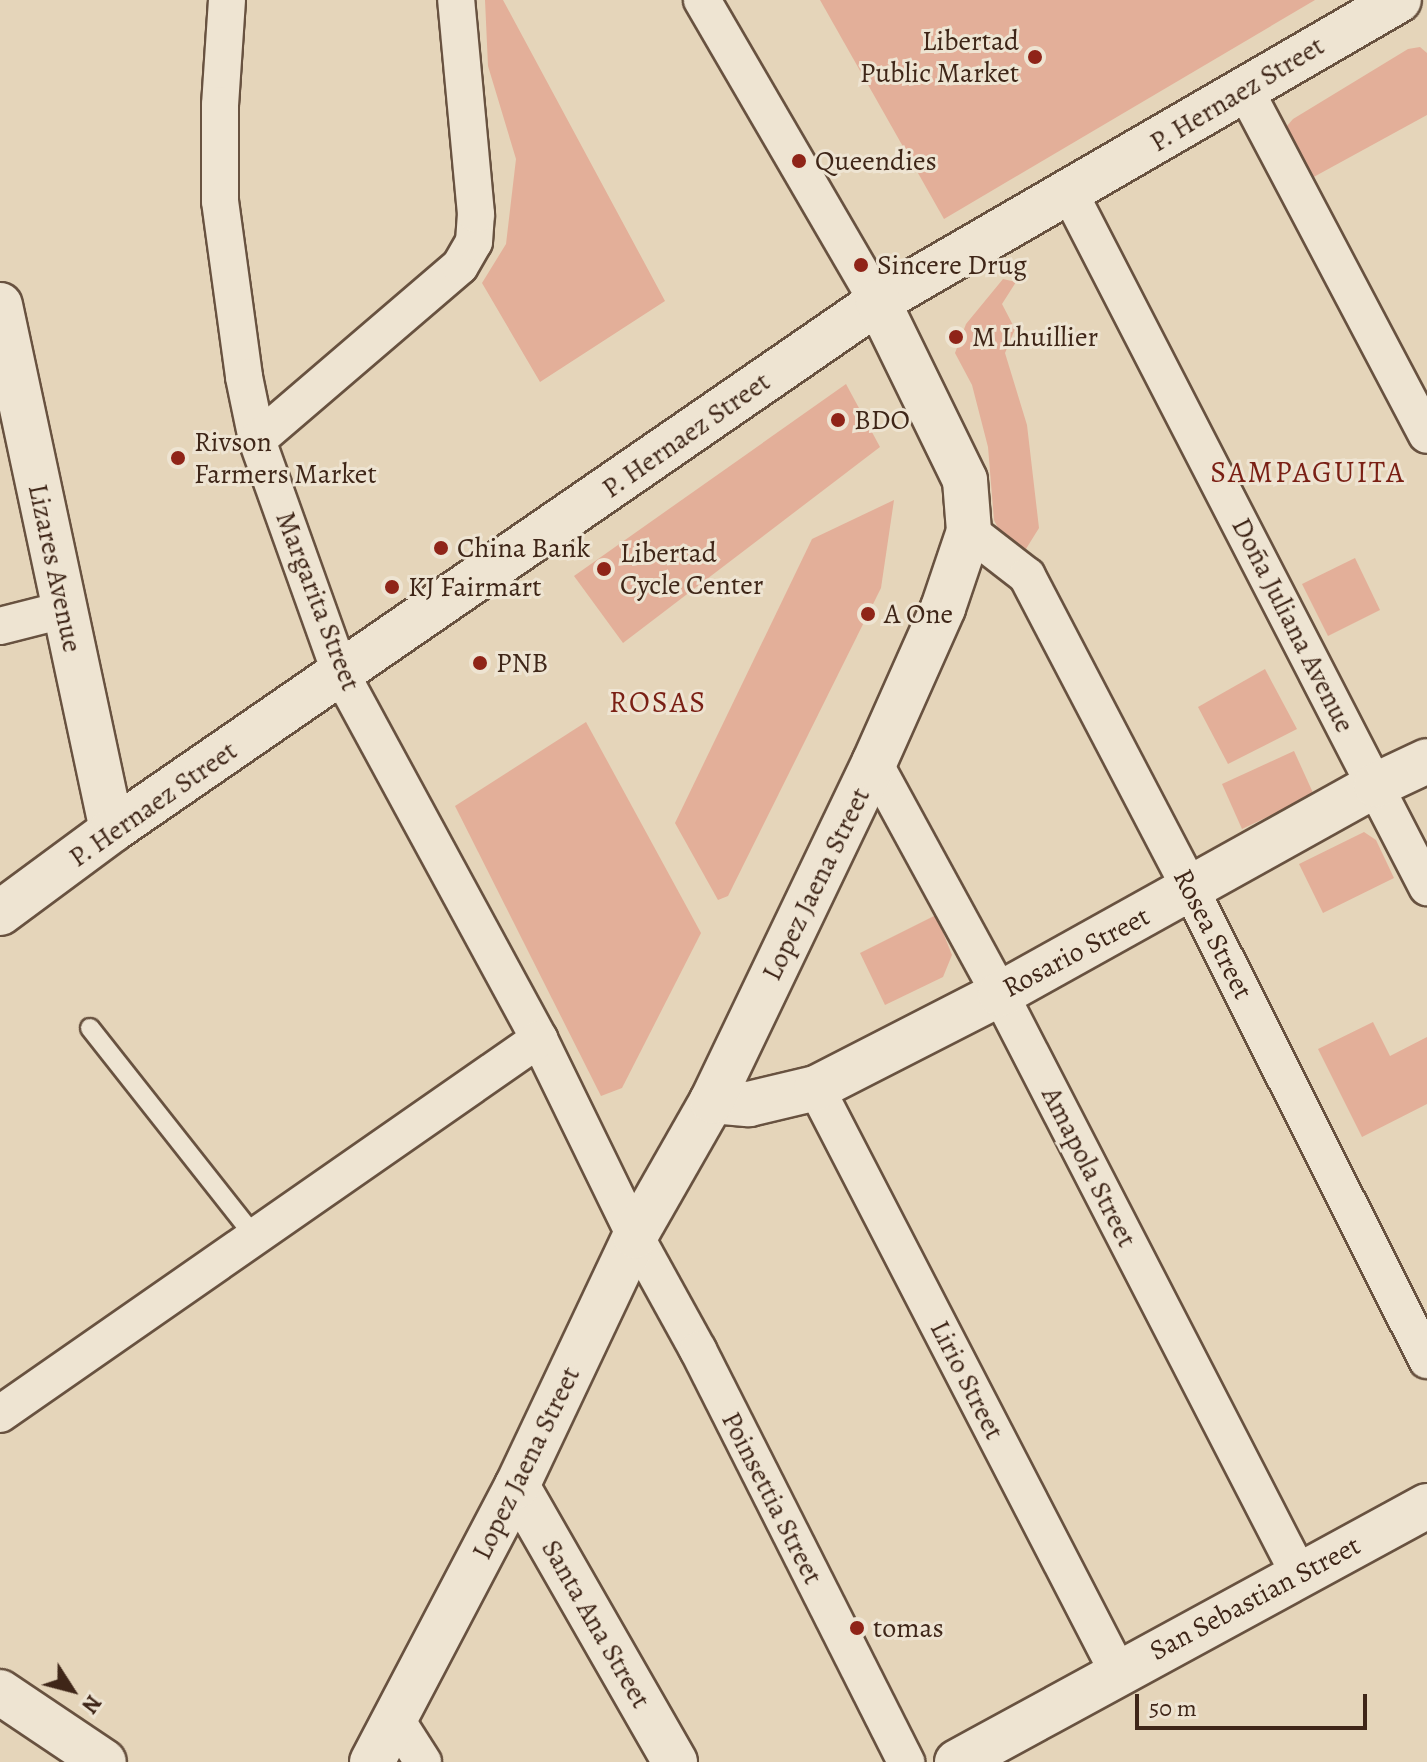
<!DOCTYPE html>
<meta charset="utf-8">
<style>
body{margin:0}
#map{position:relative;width:1427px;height:1762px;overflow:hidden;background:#e5d5ba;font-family:Alegreya,serif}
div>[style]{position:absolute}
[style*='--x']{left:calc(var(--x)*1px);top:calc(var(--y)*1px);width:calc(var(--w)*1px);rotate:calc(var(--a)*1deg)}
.building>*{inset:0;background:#e3af99}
.roads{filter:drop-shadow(2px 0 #685240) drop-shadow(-2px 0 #685240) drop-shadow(0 2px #685240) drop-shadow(0 -2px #685240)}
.lane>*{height:18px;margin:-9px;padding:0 9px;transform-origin:9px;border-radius:9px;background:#eee4d2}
.street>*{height:36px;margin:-18px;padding:0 18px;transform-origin:18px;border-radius:18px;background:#eee4d2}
.secondary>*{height:44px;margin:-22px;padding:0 22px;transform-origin:22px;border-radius:22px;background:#eee4d2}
.dots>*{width:22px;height:22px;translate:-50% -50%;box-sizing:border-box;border:4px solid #eee4d2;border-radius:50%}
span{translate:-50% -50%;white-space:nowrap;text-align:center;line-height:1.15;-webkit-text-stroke:6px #eee4d2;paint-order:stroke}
.poi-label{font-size:28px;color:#3f2618}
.right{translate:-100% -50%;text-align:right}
.left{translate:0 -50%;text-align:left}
.street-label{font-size:28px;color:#3f2618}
.neighbourhood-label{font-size:30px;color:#7a1f14;letter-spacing:2px}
.north{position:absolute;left:32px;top:1650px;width:80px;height:80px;-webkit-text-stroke:6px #eee4d2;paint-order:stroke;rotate:126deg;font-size:22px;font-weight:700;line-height:32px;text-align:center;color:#3f2618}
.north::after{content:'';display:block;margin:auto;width:28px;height:36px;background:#3f2618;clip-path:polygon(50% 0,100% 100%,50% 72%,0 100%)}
.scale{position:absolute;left:1135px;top:1694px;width:232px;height:36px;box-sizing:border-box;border:4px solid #3f2618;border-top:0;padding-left:10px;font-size:24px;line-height:28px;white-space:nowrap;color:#3f2618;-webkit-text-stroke:6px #eee4d2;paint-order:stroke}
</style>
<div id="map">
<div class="building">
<div style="clip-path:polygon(485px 0,503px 0,665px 301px,540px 382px,482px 283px,506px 244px,516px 159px,488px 66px)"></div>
<div style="clip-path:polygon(820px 0,1315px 0,944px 219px)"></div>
<div style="clip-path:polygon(1420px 47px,1427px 53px,1427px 115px,1310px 179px,1282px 146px,1286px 127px,1293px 119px,1408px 49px)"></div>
<div style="clip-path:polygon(1003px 279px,1016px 282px,1002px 304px,1015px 329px,1005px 353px,1027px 425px,1039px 528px,1016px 565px,994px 520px,988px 447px,972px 385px,955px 353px,966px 324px)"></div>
<div style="clip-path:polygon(846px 384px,880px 447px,623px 643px,574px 576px)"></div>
<div style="clip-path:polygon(894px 500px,881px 588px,728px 896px,718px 900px,675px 823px,812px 539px)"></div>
<div style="clip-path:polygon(1355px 558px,1380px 610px,1328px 636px,1302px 584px)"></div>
<div style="clip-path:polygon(1265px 669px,1297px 729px,1228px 764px,1198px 707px)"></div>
<div style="clip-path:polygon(586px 722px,701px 933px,622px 1088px,601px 1096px,455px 806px)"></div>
<div style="clip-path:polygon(1294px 751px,1314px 795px,1242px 829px,1222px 784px)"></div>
<div style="clip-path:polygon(1364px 832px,1376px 840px,1394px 878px,1323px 913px,1299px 864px)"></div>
<div style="clip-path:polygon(936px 915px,952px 955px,943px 977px,885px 1005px,860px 953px)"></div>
<div style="clip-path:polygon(1373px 1022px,1390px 1056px,1427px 1037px,1427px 1104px,1362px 1137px,1318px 1049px)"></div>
</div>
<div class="roads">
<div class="lane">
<div style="--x:90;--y:1028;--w:266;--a:51.7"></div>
</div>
<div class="street">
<div style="--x:227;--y:0;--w:105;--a:93.8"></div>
<div style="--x:220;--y:105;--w:96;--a:90"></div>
<div style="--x:220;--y:201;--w:178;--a:82.2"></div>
<div style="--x:244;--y:377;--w:64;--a:78.3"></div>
<div style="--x:257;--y:440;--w:249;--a:70.3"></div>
<div style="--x:341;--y:674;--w:415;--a:61.5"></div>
<div style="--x:539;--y:1039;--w:219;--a:64"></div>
<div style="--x:635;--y:1236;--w:130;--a:61.1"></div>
<div style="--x:698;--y:1350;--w:462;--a:63.2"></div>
<div style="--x:702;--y:0;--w:350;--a:59.8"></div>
<div style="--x:1244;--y:88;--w:392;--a:62.2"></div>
<div style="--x:1070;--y:194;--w:780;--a:62.74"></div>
<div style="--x:257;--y:440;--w:267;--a:-40.6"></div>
<div style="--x:460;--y:266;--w:28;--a:-60"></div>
<div style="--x:474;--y:242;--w:28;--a:-86"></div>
<div style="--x:476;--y:214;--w:215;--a:-95.3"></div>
<div style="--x:969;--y:531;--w:73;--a:37.8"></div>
<div style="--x:1027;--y:576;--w:354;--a:62.4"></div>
<div style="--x:1191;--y:890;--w:526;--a:63.34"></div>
<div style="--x:0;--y:626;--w:65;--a:-14.3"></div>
<div style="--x:874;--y:763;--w:263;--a:61.4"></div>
<div style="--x:1000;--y:994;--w:653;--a:62.73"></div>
<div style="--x:816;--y:1088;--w:657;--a:62.66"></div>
<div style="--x:0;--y:1414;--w:657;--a:-34.83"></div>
<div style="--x:395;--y:1718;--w:52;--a:57.5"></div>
</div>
<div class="secondary">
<div style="--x:0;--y:305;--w:537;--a:77.96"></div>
<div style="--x:0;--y:913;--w:139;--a:-36.5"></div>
<div style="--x:112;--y:830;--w:930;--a:-34.58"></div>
<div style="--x:878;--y:302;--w:602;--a:-30.1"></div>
<div style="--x:712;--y:1101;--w:37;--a:5"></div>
<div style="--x:749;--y:1104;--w:69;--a:-13.4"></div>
<div style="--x:816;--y:1088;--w:207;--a:-27.1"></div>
<div style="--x:1000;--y:994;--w:430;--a:-29.1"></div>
<div style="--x:1376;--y:785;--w:56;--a:-25.2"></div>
<div style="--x:517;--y:1486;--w:318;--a:60.2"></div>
<div style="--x:0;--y:1692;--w:125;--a:33.9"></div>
<div style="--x:372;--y:1762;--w:312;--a:-62.3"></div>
<div style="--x:517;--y:1486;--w:276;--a:-64.7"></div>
<div style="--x:635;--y:1236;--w:155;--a:-60.3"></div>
<div style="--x:712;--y:1101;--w:375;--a:-64.4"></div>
<div style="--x:874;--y:763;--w:170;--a:-66"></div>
<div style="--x:943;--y:608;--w:81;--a:-71.3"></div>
<div style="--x:969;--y:531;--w:51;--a:-94.5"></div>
<div style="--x:965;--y:480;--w:198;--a:-116"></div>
<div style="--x:957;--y:1762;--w:535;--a:-28.58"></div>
</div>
</div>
<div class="dots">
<div style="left:1035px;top:57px;background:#8f2418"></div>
<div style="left:799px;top:161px;background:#8f2418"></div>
<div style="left:861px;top:265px;background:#8f2418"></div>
<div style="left:956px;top:337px;background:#8f2418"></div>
<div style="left:838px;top:420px;background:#8f2418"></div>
<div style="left:178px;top:458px;background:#8f2418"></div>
<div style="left:441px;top:548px;background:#8f2418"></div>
<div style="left:604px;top:569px;background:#8f2418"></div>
<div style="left:392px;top:587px;background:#8f2418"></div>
<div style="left:868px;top:614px;background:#8f2418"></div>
<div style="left:480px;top:663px;background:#8f2418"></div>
<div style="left:857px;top:1628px;background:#8f2418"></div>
</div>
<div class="poi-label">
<span class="right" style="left:1019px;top:57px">Libertad<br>Public Market</span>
<span class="left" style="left:815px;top:161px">Queendies</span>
<span class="left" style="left:877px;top:265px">Sincere Drug</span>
<span class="left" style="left:972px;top:337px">M Lhuillier</span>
<span class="left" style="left:854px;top:420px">BDO</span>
<span class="left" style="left:194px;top:458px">Rivson<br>Farmers Market</span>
<span class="left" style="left:457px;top:548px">China Bank</span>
<span class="left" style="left:620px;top:569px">Libertad<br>Cycle Center</span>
<span class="left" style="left:408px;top:587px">KJ Fairmart</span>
<span class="left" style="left:884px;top:614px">A One</span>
<span class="left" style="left:496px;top:663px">PNB</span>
<span class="left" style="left:873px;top:1628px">tomas</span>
</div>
<div class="street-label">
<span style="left:1237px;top:94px;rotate:-31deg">P. Hernaez Street</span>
<span style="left:686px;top:435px;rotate:-35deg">P. Hernaez Street</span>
<span style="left:55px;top:568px;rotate:78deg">Lizares Avenue</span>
<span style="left:318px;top:601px;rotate:69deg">Margarita Street</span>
<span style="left:1293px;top:625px;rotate:63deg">Doña Juliana Avenue</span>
<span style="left:153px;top:804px;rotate:-35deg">P. Hernaez Street</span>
<span style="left:816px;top:884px;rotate:-64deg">Lopez Jaena Street</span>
<span style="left:1213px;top:934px;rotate:63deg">Rosea Street</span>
<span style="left:1076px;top:952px;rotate:-28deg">Rosario Street</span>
<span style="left:1089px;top:1167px;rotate:63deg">Amapola Street</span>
<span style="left:967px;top:1380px;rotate:63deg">Lirio Street</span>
<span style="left:526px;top:1463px;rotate:-64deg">Lopez Jaena Street</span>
<span style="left:772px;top:1498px;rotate:63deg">Poinsettia Street</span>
<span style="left:1255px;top:1598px;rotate:-28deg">San Sebastian Street</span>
<span style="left:596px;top:1624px;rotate:60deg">Santa Ana Street</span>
</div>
<div class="neighbourhood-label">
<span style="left:1308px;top:472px">SAMPAGUITA</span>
<span style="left:658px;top:702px">ROSAS</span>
</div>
<div class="north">N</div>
<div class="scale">50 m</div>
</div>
